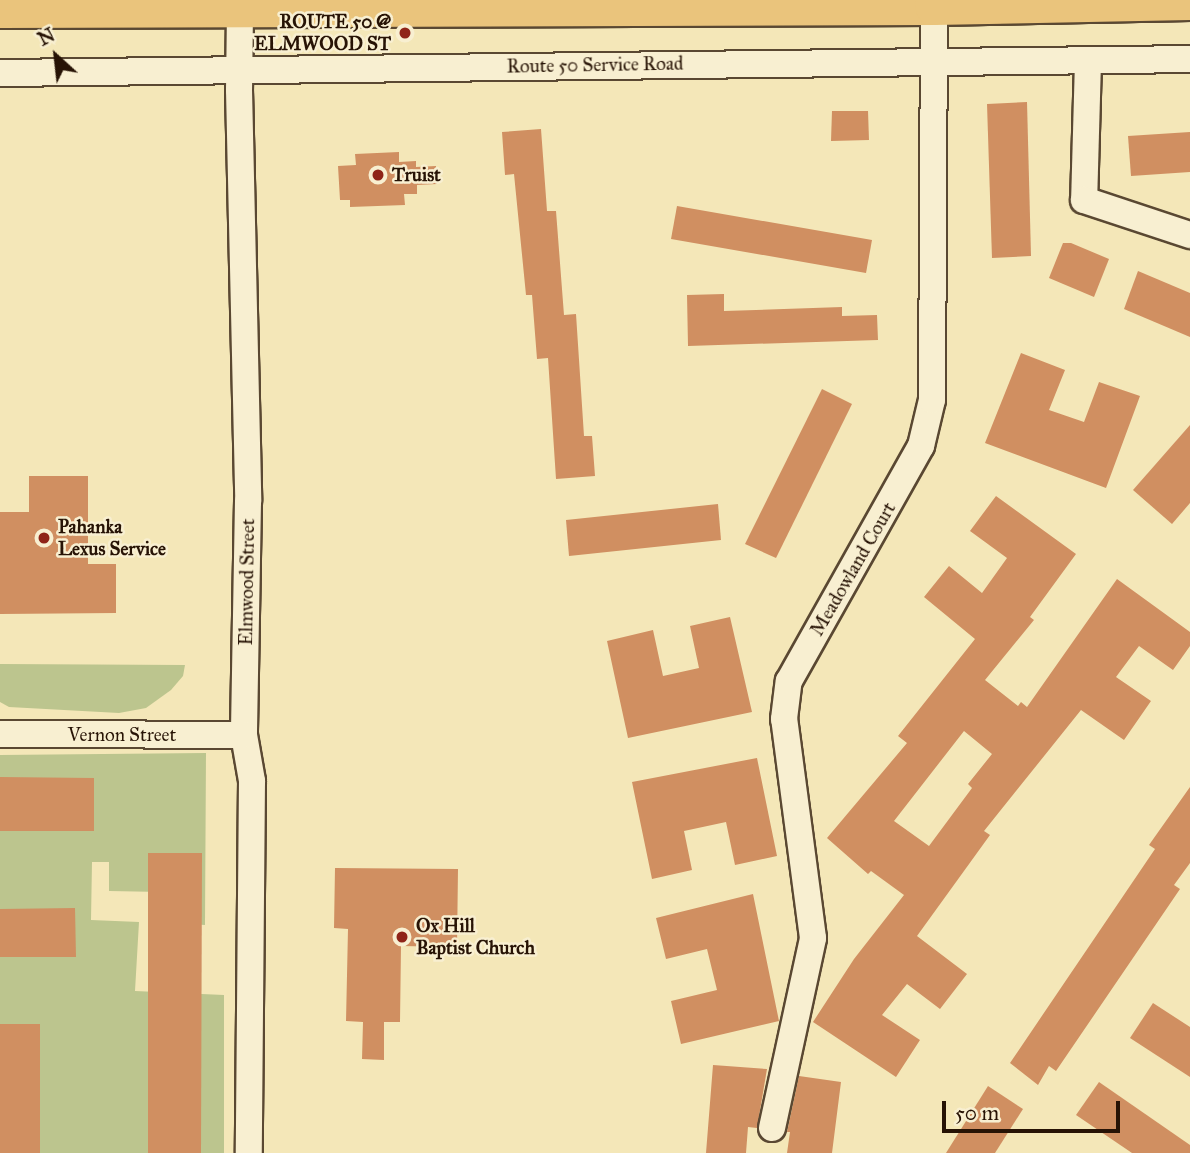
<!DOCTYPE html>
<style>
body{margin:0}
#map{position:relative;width:1190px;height:1153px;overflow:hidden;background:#f4e7b8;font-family:"IM FELL Great Primer",serif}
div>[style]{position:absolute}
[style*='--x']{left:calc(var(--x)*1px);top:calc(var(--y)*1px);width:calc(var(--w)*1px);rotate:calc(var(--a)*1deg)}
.green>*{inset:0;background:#bcc58e}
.building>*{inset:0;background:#d08f61}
.roads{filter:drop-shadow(2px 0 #5a4832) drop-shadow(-2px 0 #5a4832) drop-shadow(0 2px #5a4832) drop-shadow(0 -2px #5a4832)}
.minor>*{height:26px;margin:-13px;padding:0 13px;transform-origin:13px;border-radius:13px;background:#f8efd1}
.trunk>*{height:38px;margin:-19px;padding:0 19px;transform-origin:19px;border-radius:19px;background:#eac47c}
.dots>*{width:19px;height:19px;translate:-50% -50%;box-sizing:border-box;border:4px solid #f8efd1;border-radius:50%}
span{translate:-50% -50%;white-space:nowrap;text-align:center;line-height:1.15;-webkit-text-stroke:5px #f8efd1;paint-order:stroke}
.poi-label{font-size:19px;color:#271305;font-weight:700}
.right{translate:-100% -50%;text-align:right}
.left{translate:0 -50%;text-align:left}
.street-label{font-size:19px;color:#271305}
.north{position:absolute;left:21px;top:21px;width:70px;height:70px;-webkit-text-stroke:5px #f8efd1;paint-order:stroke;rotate:333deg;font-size:19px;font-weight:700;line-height:28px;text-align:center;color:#271305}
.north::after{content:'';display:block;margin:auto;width:24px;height:32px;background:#271305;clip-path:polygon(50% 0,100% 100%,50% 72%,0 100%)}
.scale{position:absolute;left:942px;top:1101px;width:178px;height:32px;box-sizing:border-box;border:4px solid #271305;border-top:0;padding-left:9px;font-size:21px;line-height:24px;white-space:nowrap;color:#271305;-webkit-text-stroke:5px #f8efd1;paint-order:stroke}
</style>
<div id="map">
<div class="green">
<div style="clip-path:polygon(0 664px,185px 665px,183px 676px,171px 690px,146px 708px,119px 713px,9px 707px,0 702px)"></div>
<div style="clip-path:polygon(206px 753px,205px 925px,162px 922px,162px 892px,109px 891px,109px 862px,92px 862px,91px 920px,139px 922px,135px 991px,224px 995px,224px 1153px,40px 1153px,40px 1139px,0 1024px,0 755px)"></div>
</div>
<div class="building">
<div style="clip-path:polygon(1027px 102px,1031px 256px,992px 258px,987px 104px)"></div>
<div style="clip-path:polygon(832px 111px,868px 111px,869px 140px,831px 141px)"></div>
<div style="clip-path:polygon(541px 129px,547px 211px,556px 211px,564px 315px,576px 314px,584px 436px,592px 436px,595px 476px,556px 479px,548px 358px,537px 359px,532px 295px,526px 295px,514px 174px,505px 175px,502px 132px)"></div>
<div style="clip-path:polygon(1190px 132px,1190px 172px,1131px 176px,1128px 136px)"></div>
<div style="clip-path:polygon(399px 152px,399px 162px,416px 161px,416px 167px,436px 166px,437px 184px,417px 185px,417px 194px,404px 194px,405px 205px,350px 207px,350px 200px,340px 200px,338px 166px,356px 165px,355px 154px)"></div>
<div style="clip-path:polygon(677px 206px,872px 240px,866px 273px,671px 239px)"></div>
<div style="clip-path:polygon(1063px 243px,1071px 243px,1109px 259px,1094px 297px,1049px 278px)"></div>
<div style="clip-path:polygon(1138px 271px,1190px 293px,1190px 337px,1124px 309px)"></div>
<div style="clip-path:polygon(724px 294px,724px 311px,842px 307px,842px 316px,877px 315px,878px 340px,688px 346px,687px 295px)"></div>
<div style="clip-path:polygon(1021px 353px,1065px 370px,1049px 410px,1084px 422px,1099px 382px,1140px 396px,1106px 488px,985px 443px)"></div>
<div style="clip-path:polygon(822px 389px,852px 404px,776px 558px,745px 544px)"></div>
<div style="clip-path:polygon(1190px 425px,1190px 503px,1172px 524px,1133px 490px)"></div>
<div style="clip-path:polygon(29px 476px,88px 476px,88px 564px,116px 564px,116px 613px,0 614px,0 512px,29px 512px)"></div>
<div style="clip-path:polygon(evenodd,996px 496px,1076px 554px,1030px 617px,1034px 620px,985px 680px,1018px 706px,1021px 702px,1027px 707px,1117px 579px,1190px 632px,1190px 646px,1173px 670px,1139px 646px,1116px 677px,1151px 701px,1124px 740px,1081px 710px,984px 831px,990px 835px,917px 936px,967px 974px,940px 1009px,907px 984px,882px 1015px,920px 1040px,896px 1077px,813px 1022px,854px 959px,904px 895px,871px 871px,868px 874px,827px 838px,907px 743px,898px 736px,975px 639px,924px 597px,949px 566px,982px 593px,1007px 558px,970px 531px,996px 496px,964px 731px,992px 754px,968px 784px,972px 788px,929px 846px,894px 821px,964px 731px)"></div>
<div style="clip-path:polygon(718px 504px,721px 540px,569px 556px,566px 520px)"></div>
<div style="clip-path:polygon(730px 617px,752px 712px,628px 738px,607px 641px,653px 630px,663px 676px,699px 668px,690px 626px)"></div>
<div style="clip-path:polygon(757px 758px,777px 856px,735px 865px,726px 822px,684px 831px,692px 870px,652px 879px,632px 782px)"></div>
<div style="clip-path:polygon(0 777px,94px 778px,94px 831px,0 831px)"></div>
<div style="clip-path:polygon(1190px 787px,1190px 863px,1174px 885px,1180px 889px,1056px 1071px,1049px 1066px,1038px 1085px,1010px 1063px,1155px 849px,1149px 845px)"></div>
<div style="clip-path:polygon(148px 853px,202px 853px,201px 1153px,148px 1153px)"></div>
<div style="clip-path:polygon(335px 868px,458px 869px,457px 947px,401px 946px,400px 1022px,384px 1022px,384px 1060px,362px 1059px,363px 1022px,346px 1021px,348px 929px,334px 928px)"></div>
<div style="clip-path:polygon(753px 894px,779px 1021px,681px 1044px,671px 1001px,717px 990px,707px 949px,666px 959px,656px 918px)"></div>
<div style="clip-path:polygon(75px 908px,76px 957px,0 957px,0 909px)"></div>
<div style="clip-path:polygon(1153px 1003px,1190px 1027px,1190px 1077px,1130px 1038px)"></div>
<div style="clip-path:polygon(0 1024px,40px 1024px,40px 1153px,0 1153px)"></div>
<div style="clip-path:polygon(713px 1065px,767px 1069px,757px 1128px,748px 1127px,746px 1153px,706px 1153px)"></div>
<div style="clip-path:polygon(799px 1076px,841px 1082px,832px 1153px,787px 1153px,790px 1132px,787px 1132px)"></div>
<div style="clip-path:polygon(1099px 1082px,1190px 1145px,1190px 1153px,1132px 1153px,1076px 1115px)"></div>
<div style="clip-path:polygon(988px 1086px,1023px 1109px,995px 1153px,946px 1153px)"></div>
</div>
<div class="roads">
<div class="minor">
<div style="--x:240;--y:10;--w:80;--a:90.7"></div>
<div style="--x:239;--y:90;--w:411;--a:88.7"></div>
<div style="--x:248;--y:501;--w:234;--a:91"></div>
<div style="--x:244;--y:735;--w:47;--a:80.1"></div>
<div style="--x:252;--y:781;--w:372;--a:90.5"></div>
<div style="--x:1088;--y:61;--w:139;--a:91.6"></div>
<div style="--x:1084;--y:200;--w:112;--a:18.3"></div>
<div style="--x:0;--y:73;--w:1190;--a:-0.67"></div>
<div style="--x:0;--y:734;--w:244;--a:0.2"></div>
<div style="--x:772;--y:1128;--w:194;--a:-77.8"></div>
<div style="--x:813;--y:938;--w:221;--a:-97.5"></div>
<div style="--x:784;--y:719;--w:38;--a:-83"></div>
<div style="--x:789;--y:681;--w:270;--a:-60.7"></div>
<div style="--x:921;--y:446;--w:47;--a:-76.6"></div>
<div style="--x:932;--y:400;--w:394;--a:-89.7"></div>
</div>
<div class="trunk">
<div style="--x:0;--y:9;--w:934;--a:-0.18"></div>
<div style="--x:934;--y:6;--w:256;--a:-1.1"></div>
</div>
</div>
<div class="dots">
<div style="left:405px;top:33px;background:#8f2418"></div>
<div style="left:378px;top:175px;background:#8f2418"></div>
<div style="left:44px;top:538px;background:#8f2418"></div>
<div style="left:402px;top:937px;background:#8f2418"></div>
</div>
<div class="poi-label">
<span class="right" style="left:391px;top:33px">ROUTE 50 @<br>ELMWOOD ST</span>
<span class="left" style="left:392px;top:175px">Truist</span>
<span class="left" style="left:58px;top:538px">Pahanka<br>Lexus Service</span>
<span class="left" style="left:416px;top:937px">Ox Hill<br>Baptist Church</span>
</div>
<div class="street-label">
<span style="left:595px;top:65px;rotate:-1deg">Route 50 Service Road</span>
<span style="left:853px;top:569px;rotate:-60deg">Meadowland Court</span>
<span style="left:247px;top:582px;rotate:-89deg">Elmwood Street</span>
<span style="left:122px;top:735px">Vernon Street</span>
</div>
<div class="north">N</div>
<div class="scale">50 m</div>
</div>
